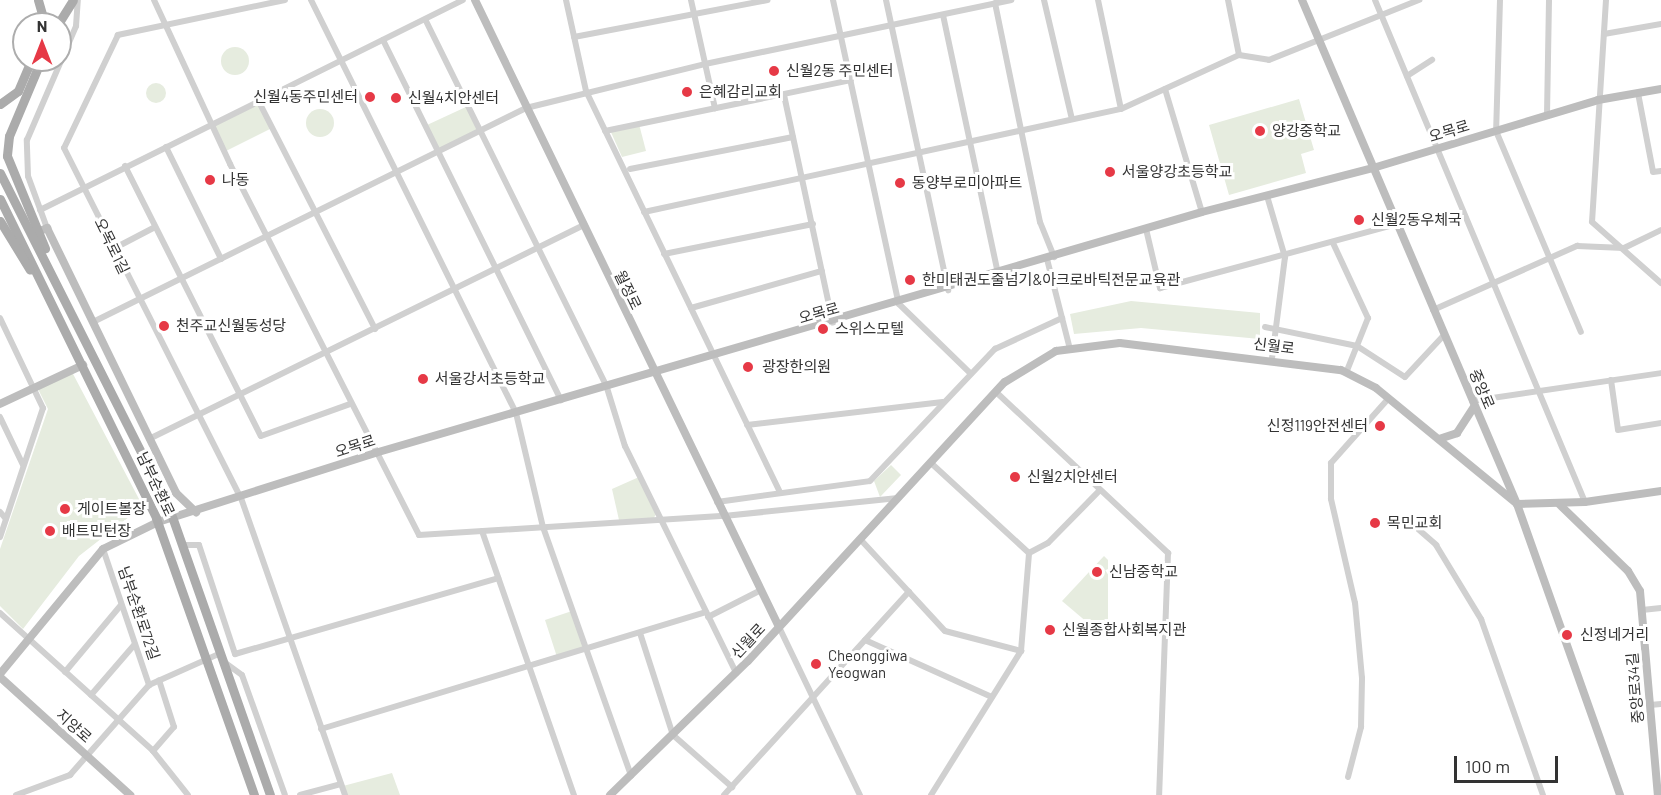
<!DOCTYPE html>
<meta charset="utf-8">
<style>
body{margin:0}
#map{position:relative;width:1661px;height:795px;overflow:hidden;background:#fff;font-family:Barlow,"Noto Sans KR",sans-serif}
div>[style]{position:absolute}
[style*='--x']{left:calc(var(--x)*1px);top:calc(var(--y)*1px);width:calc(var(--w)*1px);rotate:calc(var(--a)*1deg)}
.green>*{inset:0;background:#e6ecdf}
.round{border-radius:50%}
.street>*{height:6px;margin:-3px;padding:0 3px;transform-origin:3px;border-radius:3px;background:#d0d0d0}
.secondary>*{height:8px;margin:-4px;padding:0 4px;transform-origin:4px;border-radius:4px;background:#bdbdbd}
.primary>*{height:9px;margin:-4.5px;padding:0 4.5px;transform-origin:4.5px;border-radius:4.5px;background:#ababab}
.dots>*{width:16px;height:16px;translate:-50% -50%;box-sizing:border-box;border:3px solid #fff;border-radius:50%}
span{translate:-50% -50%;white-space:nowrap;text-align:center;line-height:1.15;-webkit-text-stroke:6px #fff;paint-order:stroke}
.poi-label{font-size:15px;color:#333}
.left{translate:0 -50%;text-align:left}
.right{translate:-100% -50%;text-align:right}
.street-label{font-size:15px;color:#333}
.north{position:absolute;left:12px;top:12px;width:60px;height:60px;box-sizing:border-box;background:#fff;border:2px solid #adadad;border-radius:50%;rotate:0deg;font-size:16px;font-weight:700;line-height:24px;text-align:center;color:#333}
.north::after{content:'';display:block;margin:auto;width:21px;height:27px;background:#e63946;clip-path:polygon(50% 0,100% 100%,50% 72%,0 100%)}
.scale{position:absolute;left:1454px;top:756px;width:104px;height:27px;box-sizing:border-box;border:3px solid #333;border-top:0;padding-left:8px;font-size:18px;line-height:21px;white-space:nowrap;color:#333;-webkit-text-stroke:4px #fff;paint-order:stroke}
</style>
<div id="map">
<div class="green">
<div class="round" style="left:221px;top:47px;width:28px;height:28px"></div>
<div class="round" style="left:146px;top:83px;width:20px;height:20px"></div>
<div style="clip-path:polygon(1299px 99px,1314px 150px,1301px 154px,1306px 173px,1229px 195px,1209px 125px)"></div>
<div style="clip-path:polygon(259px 102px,272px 128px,224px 152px,211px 126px)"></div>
<div style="clip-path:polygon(468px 106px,481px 132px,440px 151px,427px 125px)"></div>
<div class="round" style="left:306px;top:109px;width:28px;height:28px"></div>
<div style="clip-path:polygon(639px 124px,646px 151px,622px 157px,610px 130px)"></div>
<div style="clip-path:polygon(1131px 301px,1260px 313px,1260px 339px,1141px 328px,1074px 334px,1070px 314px)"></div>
<div style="clip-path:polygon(72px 372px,139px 499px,138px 510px,79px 556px,23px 629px,0 606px,0 549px,48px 409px,38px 389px)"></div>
<div style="clip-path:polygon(891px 465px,901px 475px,880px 497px,874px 481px)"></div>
<div style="clip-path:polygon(639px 477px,657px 511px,654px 518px,619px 520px,612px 489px)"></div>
<div style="clip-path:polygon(1104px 556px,1108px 560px,1108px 640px,1062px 601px)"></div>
<div style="clip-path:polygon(572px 611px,584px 648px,557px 657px,545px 620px)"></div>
<div style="clip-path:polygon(392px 773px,400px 795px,345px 795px,343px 786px)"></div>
</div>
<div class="street">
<div style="--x:154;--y:0;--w:181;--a:65.1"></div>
<div style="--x:230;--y:164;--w:416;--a:63"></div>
<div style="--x:419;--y:535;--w:306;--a:-3.6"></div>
<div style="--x:724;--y:516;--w:175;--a:-5.9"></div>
<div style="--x:285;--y:0;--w:171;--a:168.2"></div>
<div style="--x:118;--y:35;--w:125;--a:115.5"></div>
<div style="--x:64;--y:148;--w:392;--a:63.2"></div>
<div style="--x:241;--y:498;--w:315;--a:70.7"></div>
<div style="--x:311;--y:0;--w:461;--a:63.6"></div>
<div style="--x:516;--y:413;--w:117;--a:76.7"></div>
<div style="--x:543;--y:527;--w:264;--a:70.5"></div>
<div style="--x:566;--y:0;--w:93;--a:77.6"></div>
<div style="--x:586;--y:91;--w:446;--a:64.2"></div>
<div style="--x:691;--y:0;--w:111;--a:77.5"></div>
<div style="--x:833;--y:0;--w:311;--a:77.8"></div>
<div style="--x:899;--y:304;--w:100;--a:44.2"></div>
<div style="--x:886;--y:0;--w:297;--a:77.9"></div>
<div style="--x:1044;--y:0;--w:122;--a:76.8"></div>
<div style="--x:1098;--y:0;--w:111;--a:78.1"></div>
<div style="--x:1228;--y:0;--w:56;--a:78.7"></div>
<div style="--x:1375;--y:0;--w:544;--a:67.3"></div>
<div style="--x:1500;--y:0;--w:131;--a:91.7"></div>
<div style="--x:1496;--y:131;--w:218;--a:67.1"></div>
<div style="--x:1606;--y:0;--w:222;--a:93.6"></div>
<div style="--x:1592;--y:222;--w:92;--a:41.5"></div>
<div style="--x:995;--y:3;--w:224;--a:78.4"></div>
<div style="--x:1040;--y:222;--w:38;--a:68"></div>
<div style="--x:943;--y:15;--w:265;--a:78"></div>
<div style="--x:426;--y:21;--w:409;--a:63.7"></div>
<div style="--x:607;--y:388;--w:61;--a:72.8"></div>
<div style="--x:625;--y:446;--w:253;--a:63.9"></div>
<div style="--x:1604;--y:34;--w:58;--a:-10"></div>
<div style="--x:574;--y:37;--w:197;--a:-10.8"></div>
<div style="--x:383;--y:40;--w:402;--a:63.7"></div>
<div style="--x:1407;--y:76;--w:30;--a:-33"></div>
<div style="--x:1165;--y:89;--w:128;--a:73.3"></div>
<div style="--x:1638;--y:93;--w:80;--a:79.2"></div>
<div style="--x:1653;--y:172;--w:8;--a:-7"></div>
<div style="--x:784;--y:95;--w:233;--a:77.9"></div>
<div style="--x:259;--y:102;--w:255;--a:62.9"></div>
<div style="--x:1547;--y:115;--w:115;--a:-89"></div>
<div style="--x:605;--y:131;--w:251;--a:-11.7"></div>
<div style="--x:166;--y:147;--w:125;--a:63.8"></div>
<div style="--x:125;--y:166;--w:302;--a:63.3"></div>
<div style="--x:261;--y:436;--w:95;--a:-19.8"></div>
<div style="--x:630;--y:169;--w:166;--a:-11.1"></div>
<div style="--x:1267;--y:196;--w:64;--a:73.6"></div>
<div style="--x:1285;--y:257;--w:103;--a:97.3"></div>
<div style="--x:40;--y:210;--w:472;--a:-26.4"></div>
<div style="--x:644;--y:212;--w:488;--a:-12.2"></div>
<div style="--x:1121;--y:109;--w:130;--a:-24.6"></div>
<div style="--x:1239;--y:55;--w:30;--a:9"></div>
<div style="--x:1269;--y:60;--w:162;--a:-21.8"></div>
<div style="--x:47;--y:228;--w:55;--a:-110.1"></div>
<div style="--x:28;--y:176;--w:36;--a:-92"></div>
<div style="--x:27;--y:140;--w:124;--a:-66.7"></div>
<div style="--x:76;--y:26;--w:26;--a:-86"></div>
<div style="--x:1146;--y:229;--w:61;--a:76.7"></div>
<div style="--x:1160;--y:288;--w:245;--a:-15.1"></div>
<div style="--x:1333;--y:243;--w:83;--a:65"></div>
<div style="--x:1368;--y:318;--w:59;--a:111.8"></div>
<div style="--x:113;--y:249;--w:47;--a:-27.6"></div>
<div style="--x:664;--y:254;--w:152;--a:-11.4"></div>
<div style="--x:1047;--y:259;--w:93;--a:75.7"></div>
<div style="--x:691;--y:308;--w:136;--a:-15.8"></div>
<div style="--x:1433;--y:310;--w:158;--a:-24"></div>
<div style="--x:1577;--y:246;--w:47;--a:2.4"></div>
<div style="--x:1624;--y:248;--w:41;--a:-25.9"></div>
<div style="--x:0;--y:318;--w:100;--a:64.5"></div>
<div style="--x:43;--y:408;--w:136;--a:108.4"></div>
<div style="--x:93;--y:322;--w:483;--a:-26.3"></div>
<div style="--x:526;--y:108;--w:184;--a:-13.8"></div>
<div style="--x:705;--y:64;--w:313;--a:-11.8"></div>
<div style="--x:1265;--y:327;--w:94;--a:11.7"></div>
<div style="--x:1357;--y:346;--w:57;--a:32.9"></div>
<div style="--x:1405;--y:377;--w:57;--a:-47.1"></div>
<div style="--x:1611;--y:380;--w:50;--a:82"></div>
<div style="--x:1618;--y:430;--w:44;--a:-9.2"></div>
<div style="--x:996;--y:392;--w:236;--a:43.1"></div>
<div style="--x:1168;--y:553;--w:242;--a:92.1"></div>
<div style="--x:1472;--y:401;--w:191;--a:-8.4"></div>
<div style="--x:0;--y:417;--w:53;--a:64.4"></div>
<div style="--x:747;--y:425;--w:197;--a:-6.7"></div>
<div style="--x:149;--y:439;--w:483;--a:-26.2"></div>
<div style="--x:931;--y:463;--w:133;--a:42.6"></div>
<div style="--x:717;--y:502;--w:154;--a:-7.8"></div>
<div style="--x:870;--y:481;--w:182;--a:-46.6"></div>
<div style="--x:995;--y:349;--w:74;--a:-24.8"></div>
<div style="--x:0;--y:512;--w:9;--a:49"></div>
<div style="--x:1410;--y:522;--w:35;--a:41"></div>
<div style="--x:1436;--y:545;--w:87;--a:58.7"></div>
<div style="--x:1481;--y:619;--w:187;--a:70.6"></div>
<div style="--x:482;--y:531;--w:280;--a:70.8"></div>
<div style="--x:860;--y:539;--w:125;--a:47.3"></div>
<div style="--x:945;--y:631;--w:79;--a:14.7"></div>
<div style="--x:184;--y:545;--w:15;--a:0"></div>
<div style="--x:199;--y:545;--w:115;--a:71.7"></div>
<div style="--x:235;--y:654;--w:274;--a:-16.1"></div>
<div style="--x:103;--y:549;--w:144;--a:71.3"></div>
<div style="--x:1029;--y:553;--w:21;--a:-28"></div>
<div style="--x:1048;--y:543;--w:74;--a:-45.5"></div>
<div style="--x:1642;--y:610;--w:19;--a:-6"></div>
<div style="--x:0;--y:613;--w:206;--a:42"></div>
<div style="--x:153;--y:751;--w:56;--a:51.5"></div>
<div style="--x:708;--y:617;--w:59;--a:-27"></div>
<div style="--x:779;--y:627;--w:187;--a:64.3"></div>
<div style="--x:640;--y:633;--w:107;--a:72.1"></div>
<div style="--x:673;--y:735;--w:79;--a:41.4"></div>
<div style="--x:865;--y:640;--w:139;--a:24.2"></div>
<div style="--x:224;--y:662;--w:22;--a:36"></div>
<div style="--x:242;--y:675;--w:127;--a:70.3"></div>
<div style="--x:65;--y:672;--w:87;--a:-50.1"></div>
<div style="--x:91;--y:695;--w:67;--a:-49.2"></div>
<div style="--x:1650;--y:705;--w:11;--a:-5"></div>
<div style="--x:321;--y:729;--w:402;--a:-16.9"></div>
<div style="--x:153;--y:751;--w:32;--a:-49"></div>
<div style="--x:174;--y:727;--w:49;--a:-107.7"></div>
<div style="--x:1348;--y:777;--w:52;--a:-75.4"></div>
<div style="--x:1361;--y:727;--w:49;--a:-88.8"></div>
<div style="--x:1362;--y:678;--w:75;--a:-95.3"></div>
<div style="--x:1355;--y:603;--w:107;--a:-103"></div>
<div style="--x:1331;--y:499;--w:36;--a:-90"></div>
<div style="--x:1331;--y:463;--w:86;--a:-48.3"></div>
<div style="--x:16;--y:795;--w:58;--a:-20.3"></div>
<div style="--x:70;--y:775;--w:120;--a:-48.7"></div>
<div style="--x:149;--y:685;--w:79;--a:-24"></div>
<div style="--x:300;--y:795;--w:42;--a:-15"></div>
<div style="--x:724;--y:795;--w:275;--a:-47.7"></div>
<div style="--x:931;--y:795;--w:170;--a:-58"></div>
<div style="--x:1021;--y:651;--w:98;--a:-85.3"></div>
</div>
<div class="secondary">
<div style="--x:475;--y:0;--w:697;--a:64.13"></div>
<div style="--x:1302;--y:0;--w:548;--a:66.9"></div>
<div style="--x:1517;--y:504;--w:309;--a:70.5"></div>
<div style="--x:40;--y:231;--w:8;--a:-23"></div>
<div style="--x:47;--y:228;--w:295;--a:64"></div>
<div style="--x:176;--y:493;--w:28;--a:44"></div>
<div style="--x:0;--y:404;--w:92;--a:-25.2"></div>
<div style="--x:1439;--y:439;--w:19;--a:-18"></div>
<div style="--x:1457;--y:433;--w:31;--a:-57"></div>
<div style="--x:1559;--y:504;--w:96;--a:44.2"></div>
<div style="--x:1628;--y:571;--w:23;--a:59"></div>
<div style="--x:1640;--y:591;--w:205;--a:85"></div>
<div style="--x:0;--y:674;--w:162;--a:-50.5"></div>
<div style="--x:103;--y:549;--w:61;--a:-26.1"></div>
<div style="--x:158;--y:522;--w:228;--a:-17.6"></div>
<div style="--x:375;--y:453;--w:861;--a:-16.25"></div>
<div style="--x:1202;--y:212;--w:177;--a:-14.4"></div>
<div style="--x:1373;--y:168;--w:235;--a:-16.8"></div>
<div style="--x:1598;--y:100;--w:64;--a:-9.9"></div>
<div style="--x:0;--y:677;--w:176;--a:42.2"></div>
<div style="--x:610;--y:795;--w:192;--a:-44.2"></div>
<div style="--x:748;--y:661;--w:379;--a:-47.4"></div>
<div style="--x:1005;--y:382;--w:60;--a:-31.3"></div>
<div style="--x:1056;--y:351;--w:64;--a:-7.1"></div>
<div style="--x:1120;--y:343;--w:223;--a:7"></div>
<div style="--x:1341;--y:370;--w:39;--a:27"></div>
<div style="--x:1376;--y:388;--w:183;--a:39.4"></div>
<div style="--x:1517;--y:504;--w:68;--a:-1.7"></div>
<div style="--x:1585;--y:502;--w:77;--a:-8.2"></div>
</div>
<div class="primary">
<div style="--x:38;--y:0;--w:25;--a:74"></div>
<div style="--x:58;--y:24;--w:28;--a:-58"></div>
<div style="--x:41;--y:60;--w:82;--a:112.8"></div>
<div style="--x:9;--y:136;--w:20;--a:96"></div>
<div style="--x:7;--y:156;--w:100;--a:67.6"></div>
<div style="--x:0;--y:104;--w:22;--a:-36"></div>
<div style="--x:18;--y:91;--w:34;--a:-67"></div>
<div style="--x:0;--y:173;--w:375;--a:63.2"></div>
<div style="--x:169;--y:508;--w:304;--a:70.6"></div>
<div style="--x:0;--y:199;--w:355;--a:63.9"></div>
<div style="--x:156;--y:518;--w:294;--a:70.5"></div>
<div style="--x:0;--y:221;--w:57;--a:58.5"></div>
</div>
<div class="dots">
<div style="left:774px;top:71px;background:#e63946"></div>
<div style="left:687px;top:92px;background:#e63946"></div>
<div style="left:370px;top:97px;background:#e63946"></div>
<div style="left:396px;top:98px;background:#e63946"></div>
<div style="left:1260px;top:131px;background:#e63946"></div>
<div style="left:1110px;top:172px;background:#e63946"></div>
<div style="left:210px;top:180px;background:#e63946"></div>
<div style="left:900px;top:183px;background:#e63946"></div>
<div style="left:1359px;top:220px;background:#e63946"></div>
<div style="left:910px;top:280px;background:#e63946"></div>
<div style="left:164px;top:326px;background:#e63946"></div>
<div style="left:823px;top:329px;background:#e63946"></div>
<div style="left:748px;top:367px;background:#e63946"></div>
<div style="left:423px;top:379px;background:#e63946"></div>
<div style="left:1380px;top:426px;background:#e63946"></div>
<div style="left:1015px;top:477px;background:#e63946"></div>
<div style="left:65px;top:509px;background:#e63946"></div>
<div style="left:1375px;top:523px;background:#e63946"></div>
<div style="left:50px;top:531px;background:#e63946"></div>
<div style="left:1097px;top:572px;background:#e63946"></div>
<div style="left:1050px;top:630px;background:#e63946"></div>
<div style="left:1567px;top:635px;background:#e63946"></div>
<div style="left:816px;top:664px;background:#e63946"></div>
</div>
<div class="poi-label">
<span class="left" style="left:786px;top:71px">신월2동 주민센터</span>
<span class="left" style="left:699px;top:92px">은혜감리교회</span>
<span class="right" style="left:358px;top:97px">신월4동주민센터</span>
<span class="left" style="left:408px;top:98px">신월4치안센터</span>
<span class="left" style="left:1272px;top:131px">양강중학교</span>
<span class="left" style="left:1122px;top:172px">서울양강초등학교</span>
<span class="left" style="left:222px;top:180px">나동</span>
<span class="left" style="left:912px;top:183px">동양부로미아파트</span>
<span class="left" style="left:1371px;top:220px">신월2동우체국</span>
<span class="left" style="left:922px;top:280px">한미태권도줄넘기&amp;아크로바틱전문교육관</span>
<span class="left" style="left:176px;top:326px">천주교신월동성당</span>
<span class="left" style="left:835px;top:329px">스위스모텔</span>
<span class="left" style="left:762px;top:367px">광장한의원</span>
<span class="left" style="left:435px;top:379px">서울강서초등학교</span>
<span class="right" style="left:1368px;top:426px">신정119안전센터</span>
<span class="left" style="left:1027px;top:477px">신월2치안센터</span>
<span class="left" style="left:77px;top:509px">게이트볼장</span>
<span class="left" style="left:1387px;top:523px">목민교회</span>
<span class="left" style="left:62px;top:531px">배트민턴장</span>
<span class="left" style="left:1109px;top:572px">신남중학교</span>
<span class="left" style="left:1062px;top:630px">신월종합사회복지관</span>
<span class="left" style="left:1580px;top:635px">신정네거리</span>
<span class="left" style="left:828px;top:664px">Cheonggiwa<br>Yeogwan</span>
</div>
<div class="street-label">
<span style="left:1449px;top:131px;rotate:-17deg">오목로</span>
<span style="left:112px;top:246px;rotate:64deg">오목로1길</span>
<span style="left:628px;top:290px;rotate:64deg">월정로</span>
<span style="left:819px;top:313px;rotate:-16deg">오목로</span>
<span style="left:1274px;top:346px;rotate:7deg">신월로</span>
<span style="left:1482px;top:389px;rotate:67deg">중앙로</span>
<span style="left:355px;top:446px;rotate:-18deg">오목로</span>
<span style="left:156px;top:484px;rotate:65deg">남부순환로</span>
<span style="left:139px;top:613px;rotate:71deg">남부순환로72길</span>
<span style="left:748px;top:641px;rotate:-47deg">신월로</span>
<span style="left:1635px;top:688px;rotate:-95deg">중앙로34길</span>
<span style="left:74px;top:726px;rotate:42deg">지양로</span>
</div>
<div class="north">N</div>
<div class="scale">100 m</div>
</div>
